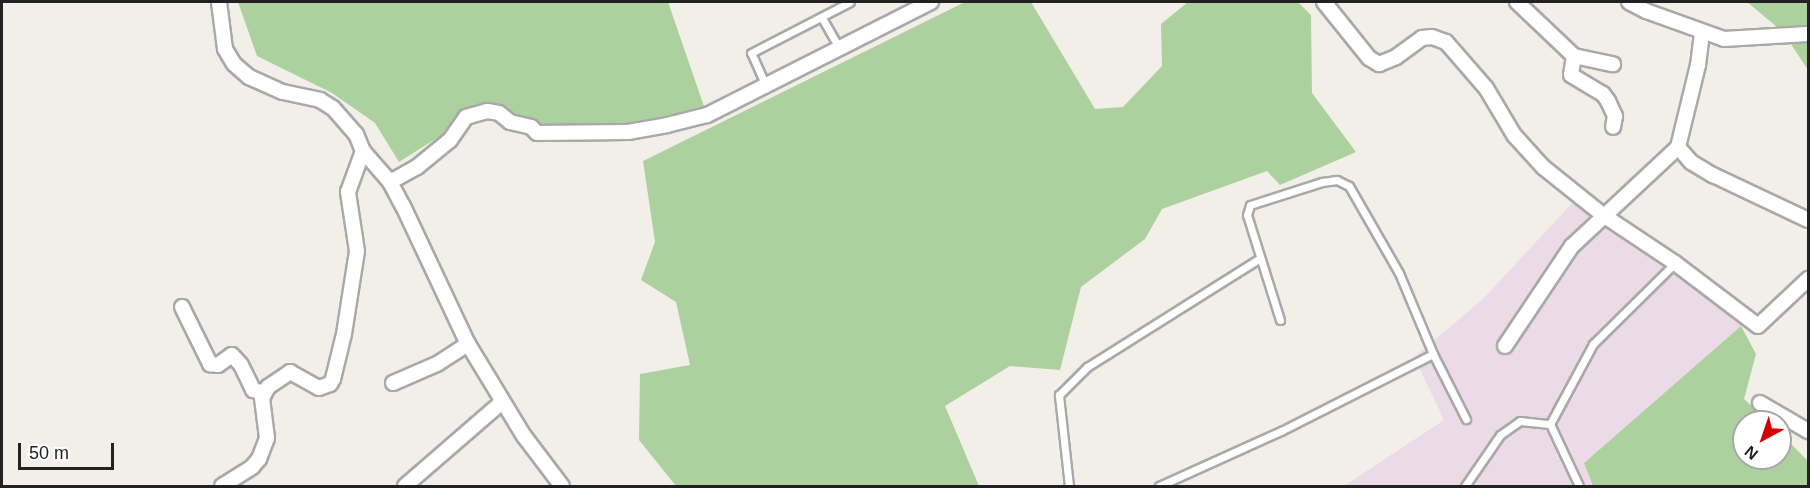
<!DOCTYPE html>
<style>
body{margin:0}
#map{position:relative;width:1810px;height:488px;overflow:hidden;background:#f2efe9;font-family:Arial,sans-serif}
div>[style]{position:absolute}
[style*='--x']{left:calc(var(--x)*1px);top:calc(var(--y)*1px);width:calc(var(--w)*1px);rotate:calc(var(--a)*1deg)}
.industrial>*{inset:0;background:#ebdbe8}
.forest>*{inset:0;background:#add19e}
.roads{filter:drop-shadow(2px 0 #a9a9a9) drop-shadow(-2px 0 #a9a9a9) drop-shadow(0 2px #a9a9a9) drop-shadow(0 -2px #a9a9a9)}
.service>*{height:7px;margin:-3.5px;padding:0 3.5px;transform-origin:3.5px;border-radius:3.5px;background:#fff}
.minor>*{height:14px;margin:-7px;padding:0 7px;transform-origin:7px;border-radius:7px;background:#fff}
span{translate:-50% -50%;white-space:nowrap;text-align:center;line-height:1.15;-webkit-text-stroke:4.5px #fff;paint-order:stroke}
.frame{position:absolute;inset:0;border:3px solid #222;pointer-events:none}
.north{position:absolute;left:1732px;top:410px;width:60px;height:60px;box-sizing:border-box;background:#fff;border:2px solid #a7a7a7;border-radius:50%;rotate:220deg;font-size:16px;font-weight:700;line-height:24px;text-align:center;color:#222}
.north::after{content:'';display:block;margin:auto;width:21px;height:27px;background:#d40000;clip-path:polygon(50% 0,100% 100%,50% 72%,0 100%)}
.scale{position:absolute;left:18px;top:443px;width:96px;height:27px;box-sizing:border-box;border:3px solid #222;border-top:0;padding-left:8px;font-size:18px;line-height:21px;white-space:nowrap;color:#222;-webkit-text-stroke:4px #fff;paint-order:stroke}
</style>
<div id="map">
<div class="industrial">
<div style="clip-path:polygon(1576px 199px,1755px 314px,1584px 463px,1593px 486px,1344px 486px,1444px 420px,1414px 357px,1482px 300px)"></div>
</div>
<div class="forest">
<div style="clip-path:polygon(238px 2px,668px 2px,707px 115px,628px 132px,531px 127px,475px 114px,399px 162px,375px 123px,332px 93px,257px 56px)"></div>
<div style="clip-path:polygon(965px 2px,1031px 2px,1095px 109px,1123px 107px,1162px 66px,1161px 24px,1188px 2px,1298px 2px,1311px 15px,1312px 93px,1356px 152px,1280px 185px,1267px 171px,1162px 209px,1145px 239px,1081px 287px,1060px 370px,1010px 366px,945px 406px,979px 486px,676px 486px,639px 440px,640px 374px,690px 365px,676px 302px,641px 280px,655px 242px,643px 161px)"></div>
<div style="clip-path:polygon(1747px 2px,1808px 2px,1808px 70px,1783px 32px)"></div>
<div style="clip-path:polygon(1741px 326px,1756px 354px,1744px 399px,1768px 422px,1744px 422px,1744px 458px,1780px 458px,1780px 433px,1808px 461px,1808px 486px,1593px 486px,1584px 463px)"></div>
</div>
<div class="roads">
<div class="service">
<div style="--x:822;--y:18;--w:36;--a:60"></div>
<div style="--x:766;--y:86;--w:36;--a:-114"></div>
<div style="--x:751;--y:53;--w:111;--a:-27.3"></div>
<div style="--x:1280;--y:320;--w:110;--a:-107.4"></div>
<div style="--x:1247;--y:215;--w:10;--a:-73"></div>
<div style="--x:1250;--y:205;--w:76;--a:-17.7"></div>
<div style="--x:1322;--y:182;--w:15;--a:-8"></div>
<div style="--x:1337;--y:180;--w:13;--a:27"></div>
<div style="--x:1349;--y:186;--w:100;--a:60.1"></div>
<div style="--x:1399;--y:273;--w:88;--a:67.2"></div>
<div style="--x:1433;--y:354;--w:73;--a:63.1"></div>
<div style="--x:1550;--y:424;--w:68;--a:64.9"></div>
<div style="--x:1069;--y:486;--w:92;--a:-96.3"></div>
<div style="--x:1059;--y:395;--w:40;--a:-45"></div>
<div style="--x:1087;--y:367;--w:204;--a:-32.2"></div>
<div style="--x:1159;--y:486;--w:134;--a:-24.3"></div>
<div style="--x:1281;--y:431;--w:170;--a:-26.9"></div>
<div style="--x:1465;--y:486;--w:62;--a:-55.5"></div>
<div style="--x:1500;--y:435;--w:24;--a:-35"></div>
<div style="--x:1520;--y:421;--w:30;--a:6"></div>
<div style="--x:1550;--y:424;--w:91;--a:-61.7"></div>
<div style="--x:1593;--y:344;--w:115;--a:-44.6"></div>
</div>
<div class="minor">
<div style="--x:219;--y:2;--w:47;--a:82.7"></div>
<div style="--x:225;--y:49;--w:17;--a:59"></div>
<div style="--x:234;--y:64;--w:20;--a:41"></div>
<div style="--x:249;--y:77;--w:37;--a:24"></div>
<div style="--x:283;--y:92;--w:38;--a:12"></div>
<div style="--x:320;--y:100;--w:15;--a:32"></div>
<div style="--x:333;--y:108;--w:35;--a:49"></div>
<div style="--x:356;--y:134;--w:18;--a:68"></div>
<div style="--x:363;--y:151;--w:41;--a:48.9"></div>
<div style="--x:390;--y:182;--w:27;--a:62"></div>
<div style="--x:403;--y:206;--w:153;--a:64.8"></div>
<div style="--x:468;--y:344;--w:108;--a:58.7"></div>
<div style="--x:524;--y:436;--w:63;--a:52.8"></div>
<div style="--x:1324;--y:2;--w:72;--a:51.2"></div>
<div style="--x:1369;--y:58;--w:12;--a:31"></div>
<div style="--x:1379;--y:64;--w:18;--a:-22"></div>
<div style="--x:1396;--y:57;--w:32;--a:-36"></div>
<div style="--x:1422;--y:38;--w:10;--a:-6"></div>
<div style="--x:1432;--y:37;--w:15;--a:20"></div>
<div style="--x:1446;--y:42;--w:61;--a:49"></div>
<div style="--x:1486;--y:88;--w:55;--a:59.2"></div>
<div style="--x:1514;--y:135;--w:43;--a:47.8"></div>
<div style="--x:1543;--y:167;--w:77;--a:38.7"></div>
<div style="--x:1603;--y:215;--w:87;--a:33.7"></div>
<div style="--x:1675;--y:263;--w:104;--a:37.2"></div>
<div style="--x:1758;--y:326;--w:69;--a:-43.2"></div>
<div style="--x:1517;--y:2;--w:79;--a:43.5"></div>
<div style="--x:1574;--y:56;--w:40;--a:12"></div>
<div style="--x:1629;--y:2;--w:19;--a:28"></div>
<div style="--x:1646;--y:11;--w:83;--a:19.7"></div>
<div style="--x:1724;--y:39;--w:84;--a:-3.4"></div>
<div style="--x:1702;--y:33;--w:32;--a:97"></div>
<div style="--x:1698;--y:65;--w:84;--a:103.7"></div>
<div style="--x:1678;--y:147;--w:20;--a:49"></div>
<div style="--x:1691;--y:162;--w:26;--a:31"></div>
<div style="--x:1713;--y:175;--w:105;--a:25.3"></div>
<div style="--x:1574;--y:56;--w:19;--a:99"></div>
<div style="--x:1571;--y:75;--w:37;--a:31"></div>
<div style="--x:1603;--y:94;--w:9;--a:54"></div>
<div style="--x:1608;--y:101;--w:17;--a:65"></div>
<div style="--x:1615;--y:116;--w:11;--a:100"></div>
<div style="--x:390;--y:182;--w:31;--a:-29"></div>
<div style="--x:417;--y:167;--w:43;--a:-39.3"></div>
<div style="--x:450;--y:140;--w:28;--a:-55"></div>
<div style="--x:466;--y:117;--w:22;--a:-16"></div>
<div style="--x:487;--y:111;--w:12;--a:9"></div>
<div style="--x:499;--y:113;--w:14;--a:39"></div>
<div style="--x:510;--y:122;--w:22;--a:13"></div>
<div style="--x:531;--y:127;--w:8;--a:45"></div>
<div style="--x:537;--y:133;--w:91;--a:-0.6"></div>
<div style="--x:628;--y:132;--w:40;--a:-10"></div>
<div style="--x:667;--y:125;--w:41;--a:-14"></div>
<div style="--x:707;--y:115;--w:251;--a:-26.8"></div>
<div style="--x:182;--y:307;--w:64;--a:63.8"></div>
<div style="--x:210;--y:364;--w:8;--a:7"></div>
<div style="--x:218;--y:365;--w:17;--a:-36"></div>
<div style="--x:232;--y:355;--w:13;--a:48"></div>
<div style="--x:241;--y:365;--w:28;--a:64"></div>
<div style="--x:253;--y:390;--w:12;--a:14"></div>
<div style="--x:1505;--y:346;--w:120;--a:-56.2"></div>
<div style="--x:1572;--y:246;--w:145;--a:-43"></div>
<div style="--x:393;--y:383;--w:48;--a:-23.4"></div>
<div style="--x:437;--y:364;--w:37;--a:-33"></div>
<div style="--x:1760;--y:403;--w:56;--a:30.3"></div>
<div style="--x:222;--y:486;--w:36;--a:-32"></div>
<div style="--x:252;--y:467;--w:11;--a:-49"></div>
<div style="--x:259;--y:459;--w:22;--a:-69"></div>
<div style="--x:267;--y:438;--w:40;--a:-97.1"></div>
<div style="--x:262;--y:398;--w:13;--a:-61"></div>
<div style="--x:268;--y:387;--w:27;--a:-34"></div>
<div style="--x:290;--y:372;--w:33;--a:29"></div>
<div style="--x:319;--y:388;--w:12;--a:-20"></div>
<div style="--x:330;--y:384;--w:6;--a:-59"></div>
<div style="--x:333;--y:379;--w:46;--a:-76.3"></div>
<div style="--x:344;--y:334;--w:84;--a:-81.1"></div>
<div style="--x:357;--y:251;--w:60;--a:-98.7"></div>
<div style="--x:348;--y:192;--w:44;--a:-69.9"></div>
<div style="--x:405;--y:486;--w:128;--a:-40.9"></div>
</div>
</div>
<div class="frame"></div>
<div class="north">N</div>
<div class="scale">50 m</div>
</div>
